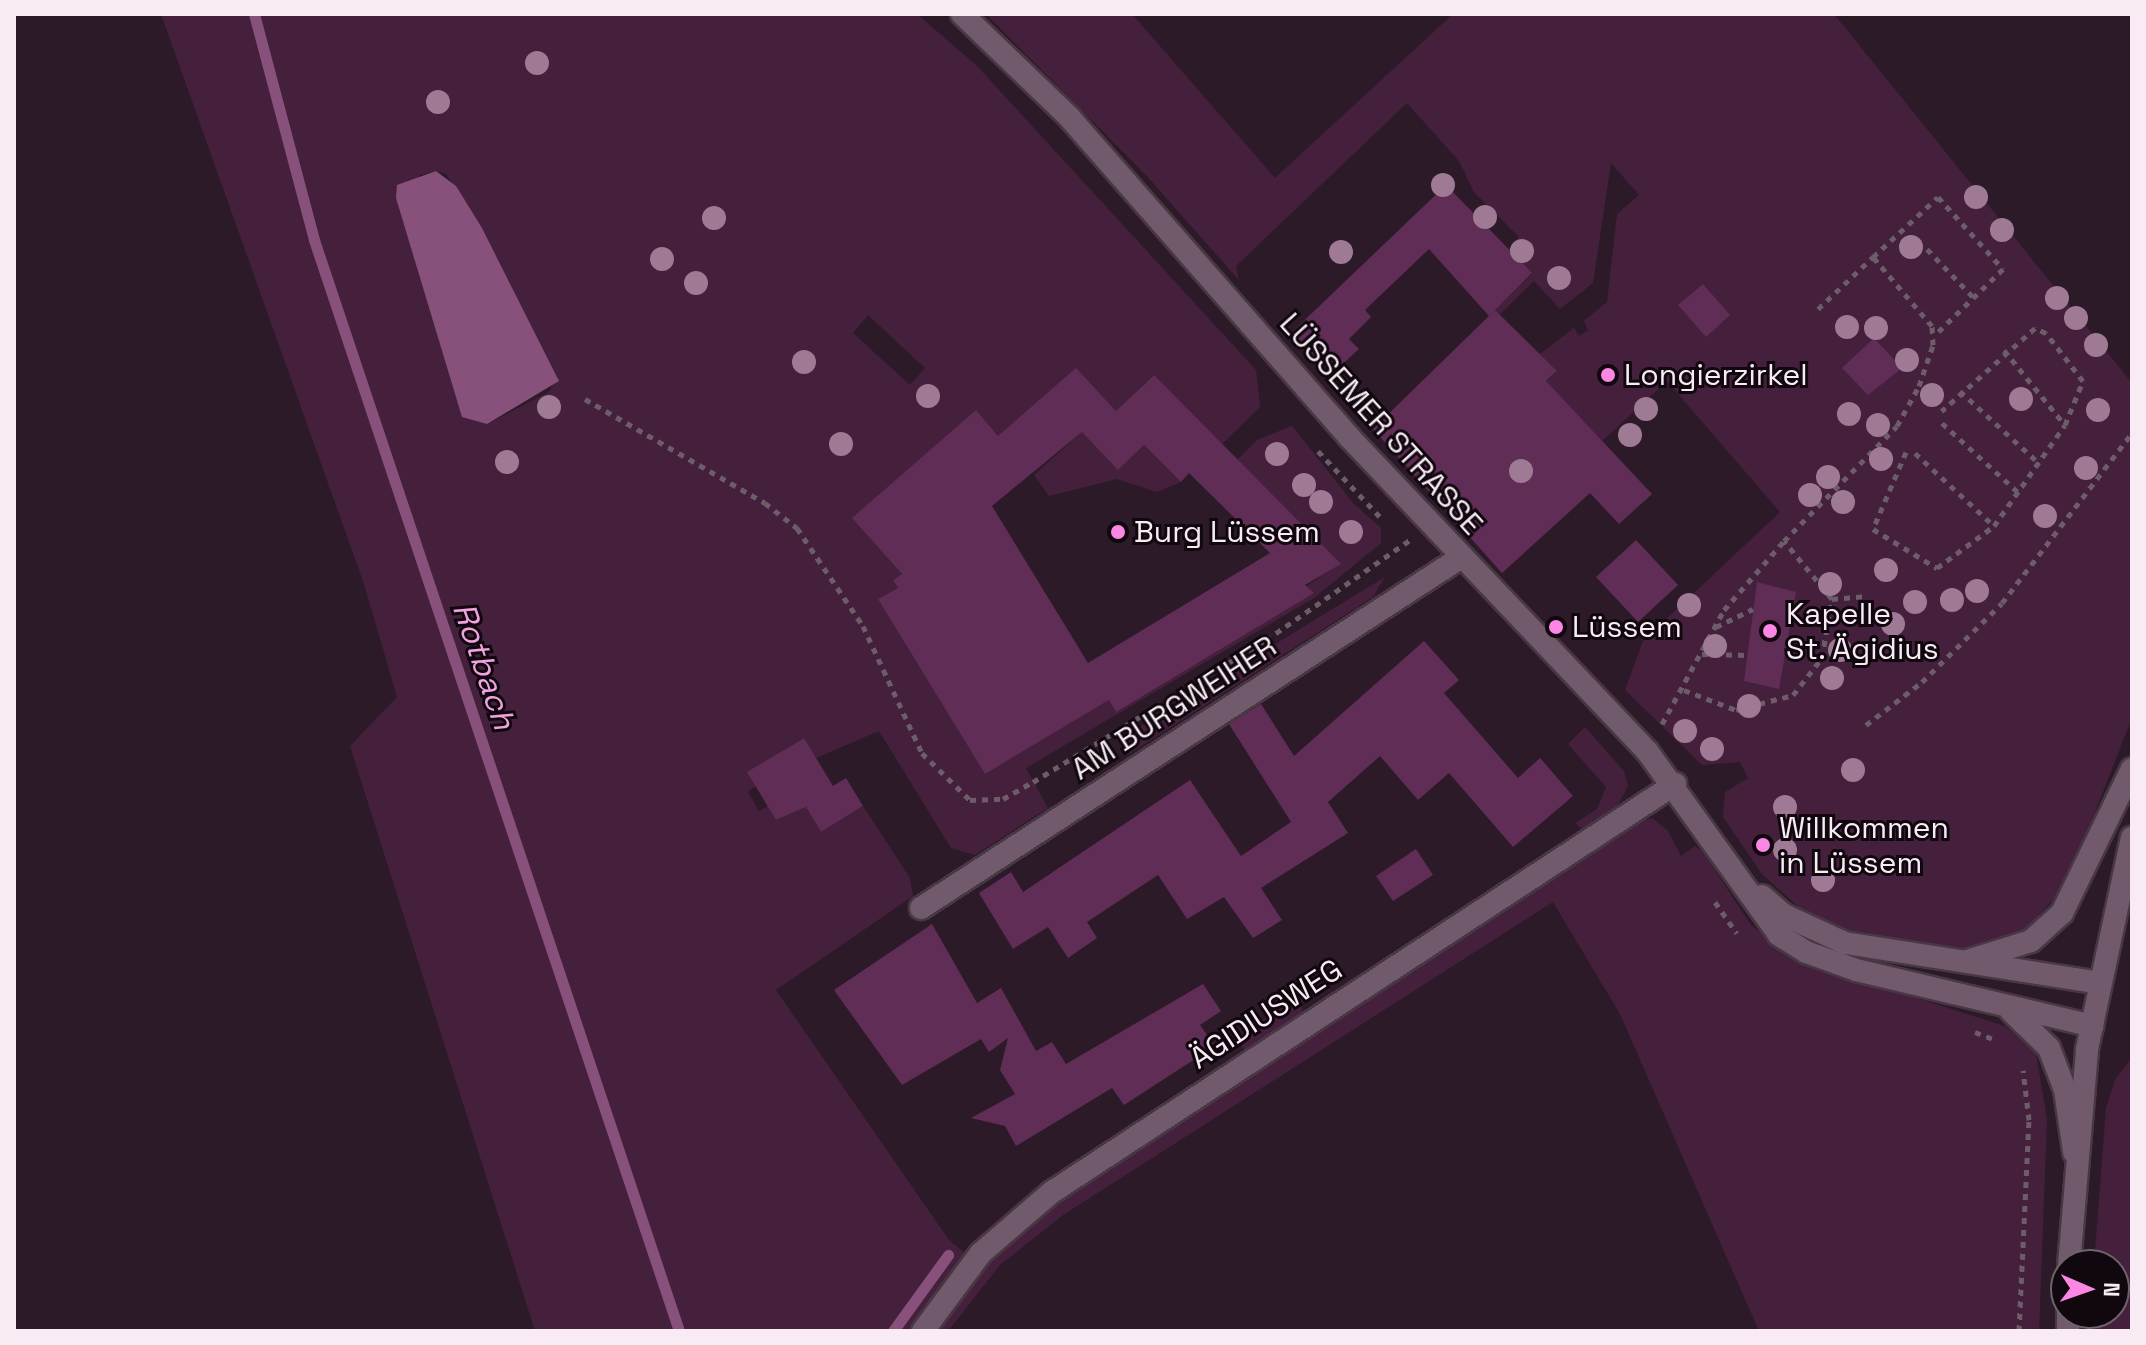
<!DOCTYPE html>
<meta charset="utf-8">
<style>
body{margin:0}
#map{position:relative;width:2146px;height:1345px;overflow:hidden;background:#2d1a29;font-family:"Space Grotesk",sans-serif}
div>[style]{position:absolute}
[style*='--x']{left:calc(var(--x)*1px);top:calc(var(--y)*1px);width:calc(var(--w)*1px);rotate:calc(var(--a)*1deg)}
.green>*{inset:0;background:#44203d}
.water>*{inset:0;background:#87517b}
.stream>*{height:11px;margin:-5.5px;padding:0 5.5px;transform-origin:5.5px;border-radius:5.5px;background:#87517b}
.building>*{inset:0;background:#5f2d55}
.path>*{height:5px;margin-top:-2.5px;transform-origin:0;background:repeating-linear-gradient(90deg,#6d5c69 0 6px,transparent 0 12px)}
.roads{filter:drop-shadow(2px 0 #473843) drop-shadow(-2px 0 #473843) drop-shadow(0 2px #473843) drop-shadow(0 -2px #473843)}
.minor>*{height:22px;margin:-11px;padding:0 11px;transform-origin:11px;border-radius:11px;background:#715a6b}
.tertiary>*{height:22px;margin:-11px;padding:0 11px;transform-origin:11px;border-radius:11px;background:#715a6b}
.trees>*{width:24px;height:24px;margin:-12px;border-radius:50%;background:#9e7a95}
.dots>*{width:22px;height:22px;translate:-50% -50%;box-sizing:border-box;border:4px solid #10080e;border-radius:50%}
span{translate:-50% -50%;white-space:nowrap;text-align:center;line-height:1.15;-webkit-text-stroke:6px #10080e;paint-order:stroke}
.poi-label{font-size:30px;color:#f8ebf4}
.left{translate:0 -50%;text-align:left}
.street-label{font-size:30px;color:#f8ebf4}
.water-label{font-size:32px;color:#f2a2df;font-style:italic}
.frame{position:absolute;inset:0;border:16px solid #f8ebf4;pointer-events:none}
.north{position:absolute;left:2050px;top:1249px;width:80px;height:80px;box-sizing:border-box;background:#10080e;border:2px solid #6d636a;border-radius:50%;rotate:92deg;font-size:22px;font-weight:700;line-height:32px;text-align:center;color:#f8ebf4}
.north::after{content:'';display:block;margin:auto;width:28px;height:36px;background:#fc86e3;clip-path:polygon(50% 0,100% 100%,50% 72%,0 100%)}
</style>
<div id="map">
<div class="green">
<div style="clip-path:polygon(evenodd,161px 14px,917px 14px,977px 66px,1256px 370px,1260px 407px,1221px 445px,1153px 375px,1115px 413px,1118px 470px,1144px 445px,1181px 482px,1157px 492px,1117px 479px,1049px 496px,1034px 475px,1111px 406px,998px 436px,976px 411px,853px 518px,902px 574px,893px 580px,898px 588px,879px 600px,985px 774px,1109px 700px,1116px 712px,1340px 564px,1237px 460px,1257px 440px,1292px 426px,1354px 504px,1381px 528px,1381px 543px,1314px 598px,1026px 768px,1048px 808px,975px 855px,951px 848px,879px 731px,816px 758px,803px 738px,748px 772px,756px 786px,748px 792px,759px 811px,768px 806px,776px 820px,806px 807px,821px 832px,863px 806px,910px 878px,913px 896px,776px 990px,949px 1240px,967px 1255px,913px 1331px,535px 1331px,350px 746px,397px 697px,364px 584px,161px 14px,436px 171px,446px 174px,482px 228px,557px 377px,549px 392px,487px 424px,419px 175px,436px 171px,161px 14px,868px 315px,925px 368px,910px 385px,853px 333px,868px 315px)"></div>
<div style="clip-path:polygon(986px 14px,1132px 14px,1275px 178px,1453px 14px,1834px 14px,2132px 383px,2132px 718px,2075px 863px,2054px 899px,2025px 930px,1969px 952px,1934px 951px,1846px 932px,1804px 912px,1762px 874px,1723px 817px,1725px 792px,1748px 778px,1740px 762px,1702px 765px,1625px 690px,1643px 641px,1780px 512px,1667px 381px,1602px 441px,1546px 382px,1557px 371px,1540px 354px,1574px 328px,1579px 336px,1588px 330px,1584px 321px,1607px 302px,1617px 214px,1639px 195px,1611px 163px,1593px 283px,1560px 309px,1534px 281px,1500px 314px,1495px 310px,1532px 274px,1508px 249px,1519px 237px,1474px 192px,1459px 161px,1407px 103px,1236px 266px,1239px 280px,1144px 173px)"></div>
<div style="clip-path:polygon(1385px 577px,1373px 597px,1129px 754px,1120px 739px)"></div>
<div style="clip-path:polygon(1585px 727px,1624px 771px,1628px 786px,1615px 810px,1582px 829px,1575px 823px,1597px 809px,1606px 787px,1568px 744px)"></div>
<div style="clip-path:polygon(1652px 818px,1668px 831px,1681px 856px,1695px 846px,1703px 852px,1751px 925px,1796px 960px,2005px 1026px,2036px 1053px,2047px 1119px,2039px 1331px,1759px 1331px,1620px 1014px,1553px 902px,1063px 1215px,1000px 1265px,948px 1331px,934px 1331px,965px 1286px,1045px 1206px,1631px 823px)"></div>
<div style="clip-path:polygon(1302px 995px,1302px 1014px,1245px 1050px,1235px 1038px)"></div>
<div style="clip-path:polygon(2132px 1057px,2132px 1331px,2094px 1331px,2094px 1313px,2114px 1313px,2114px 1265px,2094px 1265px,2106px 1108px,2115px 1080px)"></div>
</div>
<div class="water">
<div style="clip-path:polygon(436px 171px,456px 186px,482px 228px,559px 381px,487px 424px,462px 417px,396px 198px,397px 185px)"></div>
</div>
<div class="stream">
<div style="--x:254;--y:14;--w:234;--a:75.1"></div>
<div style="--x:314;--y:240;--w:1150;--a:71.5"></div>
<div style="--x:893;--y:1331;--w:94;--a:-54.1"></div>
</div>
<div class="building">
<div style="clip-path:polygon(1446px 185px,1532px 273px,1489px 316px,1429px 249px,1365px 310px,1371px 317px,1349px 339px,1359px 349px,1334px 372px,1324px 362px,1318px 367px,1289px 335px)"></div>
<div style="clip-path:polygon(1703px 284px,1730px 315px,1706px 337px,1678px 305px)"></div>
<div style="clip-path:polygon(1495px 310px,1557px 371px,1546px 381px,1652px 494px,1619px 524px,1590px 493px,1502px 573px,1373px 429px)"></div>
<div style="clip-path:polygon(1874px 338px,1902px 368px,1868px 395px,1842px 368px)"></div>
<div style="clip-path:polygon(evenodd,1076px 368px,1116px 411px,1154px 375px,1341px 564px,1305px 585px,1314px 593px,1116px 712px,1109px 700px,985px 774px,878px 599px,898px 588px,893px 580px,902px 574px,852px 518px,976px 410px,998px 436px,1076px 368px,1082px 432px,1118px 470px,1144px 445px,1181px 482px,1189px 473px,1270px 553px,1088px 663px,992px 506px,1082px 432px)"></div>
<div style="clip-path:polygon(1636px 540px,1678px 585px,1638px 622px,1596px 577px)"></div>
<div style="clip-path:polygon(1757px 582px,1796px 592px,1779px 689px,1744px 681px)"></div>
<div style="clip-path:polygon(1424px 641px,1459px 680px,1444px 693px,1518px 778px,1540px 758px,1573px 796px,1513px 847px,1449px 773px,1418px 800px,1380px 756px,1328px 802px,1348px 833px,1261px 888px,1282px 920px,1253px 938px,1224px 897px,1187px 919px,1158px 875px,1087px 922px,1097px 938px,1068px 958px,1048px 927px,1013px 949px,979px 893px,1011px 872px,1023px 892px,1190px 780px,1241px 856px,1291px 822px,1229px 724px,1261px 704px,1294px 756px)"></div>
<div style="clip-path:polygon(804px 738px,833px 786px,846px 778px,863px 806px,821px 832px,806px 807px,776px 820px,747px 772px)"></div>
<div style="clip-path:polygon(1416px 849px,1433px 875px,1393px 901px,1376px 876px)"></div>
<div style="clip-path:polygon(932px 924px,977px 1003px,1001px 988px,1036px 1051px,1052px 1042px,1066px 1064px,1203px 984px,1221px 1011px,1200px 1025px,1215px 1046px,1124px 1105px,1112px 1088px,1016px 1146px,1005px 1126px,971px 1118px,1015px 1094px,1000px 1070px,1008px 1038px,989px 1052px,981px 1039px,902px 1085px,834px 990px)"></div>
</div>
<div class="path">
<div style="--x:1927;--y:249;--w:66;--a:46.2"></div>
<div style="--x:1818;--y:309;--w:76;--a:-43.4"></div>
<div style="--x:2004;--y:350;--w:97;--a:50.9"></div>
<div style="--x:1960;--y:391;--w:108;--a:42.4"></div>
<div style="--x:585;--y:399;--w:208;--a:30"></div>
<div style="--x:765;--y:503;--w:41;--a:38"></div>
<div style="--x:797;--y:528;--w:118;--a:56"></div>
<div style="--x:863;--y:626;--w:140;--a:65.1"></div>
<div style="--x:922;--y:753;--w:67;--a:44.4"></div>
<div style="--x:970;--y:800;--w:33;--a:-2"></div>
<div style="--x:1003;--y:799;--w:34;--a:-30"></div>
<div style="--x:1033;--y:782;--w:273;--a:-31.4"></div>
<div style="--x:1266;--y:640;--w:175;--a:-34.8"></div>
<div style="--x:1942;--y:423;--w:104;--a:42.3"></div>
<div style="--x:1318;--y:451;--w:93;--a:46.7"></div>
<div style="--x:1906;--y:452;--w:84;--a:113.2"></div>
<div style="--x:1873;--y:529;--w:75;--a:31.4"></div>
<div style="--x:1937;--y:568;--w:71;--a:-36.4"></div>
<div style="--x:1994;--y:526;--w:123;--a:-54.9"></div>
<div style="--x:2065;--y:425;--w:48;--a:-67.8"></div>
<div style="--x:2083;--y:381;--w:61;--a:-127.6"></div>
<div style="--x:2046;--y:333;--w:12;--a:-156"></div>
<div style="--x:2035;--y:328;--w:125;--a:138.3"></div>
<div style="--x:1915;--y:453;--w:108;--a:42.7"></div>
<div style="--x:1832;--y:599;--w:75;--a:-129.6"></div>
<div style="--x:1784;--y:541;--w:161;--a:-45.5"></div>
<div style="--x:1897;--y:426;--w:46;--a:-61.2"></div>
<div style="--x:1919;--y:386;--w:43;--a:-71.1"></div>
<div style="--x:1933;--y:345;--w:19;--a:-93"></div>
<div style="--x:1932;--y:326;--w:91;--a:-130.5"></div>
<div style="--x:1873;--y:257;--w:88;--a:-42.7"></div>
<div style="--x:1938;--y:197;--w:97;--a:47.9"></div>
<div style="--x:2003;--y:269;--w:95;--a:135.9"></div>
<div style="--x:1716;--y:627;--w:41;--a:-25.9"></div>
<div style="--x:1702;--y:654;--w:46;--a:1.2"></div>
<div style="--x:1684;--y:690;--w:56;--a:21"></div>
<div style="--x:1736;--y:710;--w:59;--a:-14.7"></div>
<div style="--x:1793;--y:695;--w:47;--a:-51.9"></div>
<div style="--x:1822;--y:658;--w:60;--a:-80.4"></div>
<div style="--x:1832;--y:599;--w:33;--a:-5"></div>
<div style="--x:1662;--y:724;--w:130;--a:-61.5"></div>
<div style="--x:1724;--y:610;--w:91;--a:-49"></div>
<div style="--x:1866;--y:725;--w:71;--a:-37.5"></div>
<div style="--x:1922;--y:682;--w:112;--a:-44.6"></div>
<div style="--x:2002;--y:603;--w:214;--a:-52.6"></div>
<div style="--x:1715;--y:902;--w:38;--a:55"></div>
<div style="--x:1975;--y:1032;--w:22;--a:21"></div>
<div style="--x:2019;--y:1331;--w:211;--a:-87.3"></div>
<div style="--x:2029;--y:1120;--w:50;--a:-96.8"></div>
</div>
<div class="roads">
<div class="minor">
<div style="--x:962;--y:14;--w:149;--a:43.9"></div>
<div style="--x:1069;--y:117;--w:425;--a:48.8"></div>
<div style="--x:1349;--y:437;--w:433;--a:46.5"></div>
<div style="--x:1647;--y:751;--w:226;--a:54.3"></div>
<div style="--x:1779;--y:935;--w:32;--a:32"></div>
<div style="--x:1806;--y:952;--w:53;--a:19.8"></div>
<div style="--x:1856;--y:970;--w:243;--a:13.3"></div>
<div style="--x:1762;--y:896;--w:29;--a:41"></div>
<div style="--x:1784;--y:915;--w:67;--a:24.7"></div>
<div style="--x:1845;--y:943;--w:258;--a:8.9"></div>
<div style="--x:921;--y:908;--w:643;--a:-33"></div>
<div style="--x:1970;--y:960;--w:64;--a:-17.3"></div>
<div style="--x:2031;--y:941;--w:42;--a:-42.1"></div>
<div style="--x:2062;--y:913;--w:160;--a:-64.1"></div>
<div style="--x:2011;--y:1011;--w:53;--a:44.2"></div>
<div style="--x:2049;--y:1048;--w:45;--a:69.1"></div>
<div style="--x:2065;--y:1090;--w:63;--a:81.7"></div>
<div style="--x:923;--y:1331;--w:97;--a:-53.4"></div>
<div style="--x:981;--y:1253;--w:94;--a:-40.7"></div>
<div style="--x:1052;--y:1192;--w:745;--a:-33.22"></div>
</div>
<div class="tertiary">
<div style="--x:2069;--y:1265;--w:217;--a:-85.2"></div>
<div style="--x:2087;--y:1049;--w:216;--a:-78"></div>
<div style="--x:2068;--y:1331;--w:18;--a:-90"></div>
</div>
</div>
<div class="trees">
<div style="left:537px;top:63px"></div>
<div style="left:438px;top:102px"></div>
<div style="left:1443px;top:185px"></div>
<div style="left:1976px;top:197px"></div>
<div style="left:1485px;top:217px"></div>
<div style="left:714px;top:218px"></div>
<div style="left:2002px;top:230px"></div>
<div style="left:1911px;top:247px"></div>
<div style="left:1522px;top:251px"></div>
<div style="left:1341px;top:252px"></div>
<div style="left:662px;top:259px"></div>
<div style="left:1559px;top:278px"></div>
<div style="left:696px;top:283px"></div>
<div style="left:2057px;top:298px"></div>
<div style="left:2076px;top:318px"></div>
<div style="left:1847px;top:327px"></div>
<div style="left:1876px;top:328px"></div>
<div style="left:2096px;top:345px"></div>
<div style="left:1907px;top:360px"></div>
<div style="left:804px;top:362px"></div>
<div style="left:1932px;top:395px"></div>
<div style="left:928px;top:396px"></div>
<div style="left:2021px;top:399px"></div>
<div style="left:549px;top:407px"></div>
<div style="left:1646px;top:409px"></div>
<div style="left:2098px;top:410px"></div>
<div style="left:1849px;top:414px"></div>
<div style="left:1878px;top:425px"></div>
<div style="left:1630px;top:435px"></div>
<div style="left:841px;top:444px"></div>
<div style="left:1277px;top:454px"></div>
<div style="left:1881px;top:459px"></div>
<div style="left:507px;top:462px"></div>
<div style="left:2086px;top:468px"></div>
<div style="left:1521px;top:471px"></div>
<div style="left:1828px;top:477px"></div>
<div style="left:1304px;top:485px"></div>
<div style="left:1810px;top:495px"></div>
<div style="left:1321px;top:502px"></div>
<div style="left:1843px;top:502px"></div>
<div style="left:2045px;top:516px"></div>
<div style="left:1351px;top:532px"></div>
<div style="left:1886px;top:570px"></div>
<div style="left:1830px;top:584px"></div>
<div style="left:1977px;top:591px"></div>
<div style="left:1952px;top:600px"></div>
<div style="left:1915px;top:602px"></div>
<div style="left:1689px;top:605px"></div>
<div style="left:1893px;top:624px"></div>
<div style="left:1715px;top:646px"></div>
<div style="left:1840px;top:650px"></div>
<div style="left:1832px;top:678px"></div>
<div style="left:1749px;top:706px"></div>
<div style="left:1685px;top:731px"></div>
<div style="left:1712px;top:749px"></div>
<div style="left:1853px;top:770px"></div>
<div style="left:1785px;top:807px"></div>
<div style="left:1785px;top:850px"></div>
<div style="left:1823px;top:880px"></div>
</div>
<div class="dots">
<div style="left:1608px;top:375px;background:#fc86e3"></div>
<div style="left:1118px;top:532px;background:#fc86e3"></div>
<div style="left:1556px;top:627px;background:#fc86e3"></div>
<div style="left:1770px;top:631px;background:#fc86e3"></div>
<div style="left:1763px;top:845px;background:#fc86e3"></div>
</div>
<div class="poi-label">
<span class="left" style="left:1624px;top:375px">Longierzirkel</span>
<span class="left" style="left:1134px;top:532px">Burg Lüssem</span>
<span class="left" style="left:1786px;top:631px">Kapelle<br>St. Ägidius</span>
<span class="left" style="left:1572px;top:627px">Lüssem</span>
<span class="left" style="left:1779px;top:845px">Willkommen<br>in Lüssem</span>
</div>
<div class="street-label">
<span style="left:1381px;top:424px;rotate:48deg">LÜSSEMER STRASSE</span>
<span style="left:1174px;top:708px;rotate:-33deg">AM BURGWEIHER</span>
<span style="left:1266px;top:1014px;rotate:-33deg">ÄGIDIUSWEG</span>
</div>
<div class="water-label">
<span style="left:484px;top:666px;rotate:71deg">Rotbach</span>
</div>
<div class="frame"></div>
<div class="north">N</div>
</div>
